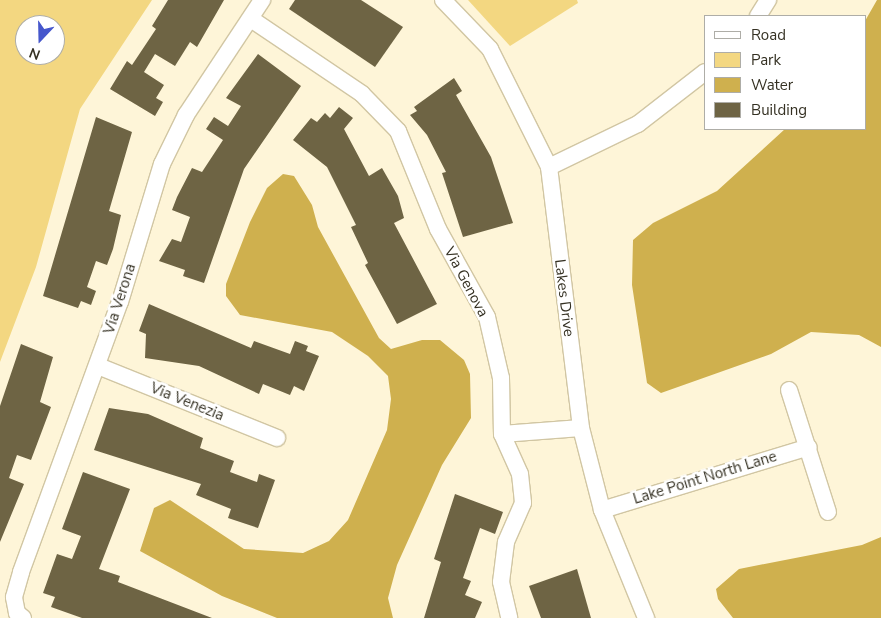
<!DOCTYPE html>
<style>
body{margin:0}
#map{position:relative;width:881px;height:618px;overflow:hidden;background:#fef5d8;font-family:"Nunito Sans",sans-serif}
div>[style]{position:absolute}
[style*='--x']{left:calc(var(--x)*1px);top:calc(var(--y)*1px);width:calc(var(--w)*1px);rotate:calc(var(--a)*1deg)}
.green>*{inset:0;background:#f3d781}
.water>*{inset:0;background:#cfb04e}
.building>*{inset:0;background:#6e6444}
.roads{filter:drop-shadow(1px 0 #d1c6a3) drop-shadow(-1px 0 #d1c6a3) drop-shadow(0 1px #d1c6a3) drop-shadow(0 -1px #d1c6a3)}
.minor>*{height:16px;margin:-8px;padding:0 8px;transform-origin:8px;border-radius:8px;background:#fff}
span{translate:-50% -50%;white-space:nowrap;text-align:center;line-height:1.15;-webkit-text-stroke:5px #fff;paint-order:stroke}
.street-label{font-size:15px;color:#353123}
.legend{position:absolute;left:704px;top:15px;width:162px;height:115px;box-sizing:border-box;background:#fff;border:1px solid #aeada7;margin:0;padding:6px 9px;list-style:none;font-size:15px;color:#353123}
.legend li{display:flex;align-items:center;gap:10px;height:25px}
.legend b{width:25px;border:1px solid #aeada7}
.north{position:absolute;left:15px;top:15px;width:50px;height:50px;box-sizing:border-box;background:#fff;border:1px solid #aeada7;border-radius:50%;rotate:201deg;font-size:14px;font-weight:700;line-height:20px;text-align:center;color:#353123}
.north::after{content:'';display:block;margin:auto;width:18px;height:22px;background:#4657cc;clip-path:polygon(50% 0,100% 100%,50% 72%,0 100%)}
</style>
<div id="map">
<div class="green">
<div style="clip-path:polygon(evenodd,0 0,152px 0,80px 109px,36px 267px,0 362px,0 0,25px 25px,55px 25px,55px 55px,25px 55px,25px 25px)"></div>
<div style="clip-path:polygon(468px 0,577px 0,578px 3px,510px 46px)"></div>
</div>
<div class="water">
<div style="clip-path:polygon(877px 0,881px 0,881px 347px,859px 335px,811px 332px,771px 354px,661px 393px,647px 383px,632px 285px,633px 240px,653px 223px,717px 191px,785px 129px,865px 129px,865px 21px)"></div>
<div style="clip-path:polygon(283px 174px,294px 176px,312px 205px,318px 227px,379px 338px,391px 349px,422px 340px,440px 340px,464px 360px,470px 374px,471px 418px,442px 465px,397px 565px,388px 598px,393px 618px,277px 618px,222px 596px,140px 551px,154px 508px,170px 500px,244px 549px,303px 553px,329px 541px,348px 520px,387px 430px,391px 399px,388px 376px,368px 356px,332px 332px,240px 315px,226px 296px,226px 284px,250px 222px,267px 188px)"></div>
<div style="clip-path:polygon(881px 537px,881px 618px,733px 618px,718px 599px,716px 589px,739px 569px,862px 545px)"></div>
</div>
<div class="building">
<div style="clip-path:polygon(168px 0,224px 0,197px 47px,190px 42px,175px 66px,155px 54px,144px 72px,164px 85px,156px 98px,163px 102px,155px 116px,110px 89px,127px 61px,132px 65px,156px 29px,152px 26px)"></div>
<div style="clip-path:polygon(295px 0,361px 0,403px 27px,375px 67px,289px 9px)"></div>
<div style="clip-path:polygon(258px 54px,301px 86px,244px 169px,204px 283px,183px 276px,185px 270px,159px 261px,172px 239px,181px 242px,190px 217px,172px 210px,177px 197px,192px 168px,202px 172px,223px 140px,206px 129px,214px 117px,228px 126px,241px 106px,226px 98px)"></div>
<div style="clip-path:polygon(454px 78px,462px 91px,456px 95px,491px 157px,513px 223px,463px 237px,442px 173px,446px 172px,427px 135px,410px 115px,417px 111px,414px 107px)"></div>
<div style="clip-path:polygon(339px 107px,353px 118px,344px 129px,369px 176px,382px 168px,398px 196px,404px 218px,394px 223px,437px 304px,397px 324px,365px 265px,368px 263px,351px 227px,356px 225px,327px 167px,293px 140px,311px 118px,317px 122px,325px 113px,330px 118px)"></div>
<div style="clip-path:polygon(96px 117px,132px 132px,109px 211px,121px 215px,113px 249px,107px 265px,96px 261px,87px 287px,96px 291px,91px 305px,81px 301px,78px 308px,43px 296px)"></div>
<div style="clip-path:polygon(149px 304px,251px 348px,254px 341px,290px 354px,295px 341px,308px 346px,306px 351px,319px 356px,304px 391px,294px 386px,290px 395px,263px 384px,259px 394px,199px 366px,145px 358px,146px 334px,139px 331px)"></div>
<div style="clip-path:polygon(21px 344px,53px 357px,40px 402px,51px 407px,31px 460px,17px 455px,9px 478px,24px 484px,0 542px,0 406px)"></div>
<div style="clip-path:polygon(109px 408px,148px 414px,203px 438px,200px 448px,234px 461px,230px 472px,257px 482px,259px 474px,275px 480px,258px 528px,228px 518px,231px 509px,196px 495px,201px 484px,94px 450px)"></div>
<div style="clip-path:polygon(83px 472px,130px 489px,99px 569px,120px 576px,118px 582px,212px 618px,82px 618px,51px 607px,55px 597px,43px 593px,57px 554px,72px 559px,81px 536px,62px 529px)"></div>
<div style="clip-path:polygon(455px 494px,503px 512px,495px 534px,480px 528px,463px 578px,471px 581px,465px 595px,482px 602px,475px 618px,424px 618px,441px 562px,434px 559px)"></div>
<div style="clip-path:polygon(577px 569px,591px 618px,541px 618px,529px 586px)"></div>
</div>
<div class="roads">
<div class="minor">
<div style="--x:443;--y:0;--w:68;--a:46.2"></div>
<div style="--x:490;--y:49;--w:132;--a:63.4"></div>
<div style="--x:549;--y:167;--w:263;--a:83"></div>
<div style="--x:581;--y:428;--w:85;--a:75.6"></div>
<div style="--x:602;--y:510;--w:117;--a:67.8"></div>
<div style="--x:758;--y:16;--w:19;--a:-58"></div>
<div style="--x:251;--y:19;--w:134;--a:34"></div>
<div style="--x:362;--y:94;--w:52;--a:45.8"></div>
<div style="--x:398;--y:131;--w:106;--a:67.8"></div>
<div style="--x:438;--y:229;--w:101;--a:60.9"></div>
<div style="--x:487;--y:317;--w:63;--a:77.1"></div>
<div style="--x:501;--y:378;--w:56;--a:89"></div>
<div style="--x:502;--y:434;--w:44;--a:65.8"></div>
<div style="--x:520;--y:474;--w:29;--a:84"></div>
<div style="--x:523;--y:503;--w:43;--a:113.6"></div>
<div style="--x:506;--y:542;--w:40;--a:97.1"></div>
<div style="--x:501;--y:582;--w:37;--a:77"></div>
<div style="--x:549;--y:167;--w:99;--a:-25.8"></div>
<div style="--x:638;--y:124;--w:85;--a:-37.8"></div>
<div style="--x:98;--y:366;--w:193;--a:21.9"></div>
<div style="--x:789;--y:390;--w:128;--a:72.3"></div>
<div style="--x:502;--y:434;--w:79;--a:-4.3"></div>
<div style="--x:602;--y:510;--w:216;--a:-16.9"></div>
<div style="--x:23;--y:618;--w:8;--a:-140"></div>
<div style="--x:17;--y:613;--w:16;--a:-101"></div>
<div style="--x:14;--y:597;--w:26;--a:-74"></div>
<div style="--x:21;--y:572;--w:288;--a:-69.9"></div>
<div style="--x:120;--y:302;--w:144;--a:-73.1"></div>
<div style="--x:162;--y:164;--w:55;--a:-63.9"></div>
<div style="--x:186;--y:115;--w:138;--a:-56.5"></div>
</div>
</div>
<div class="street-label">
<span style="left:466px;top:282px;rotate:62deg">Via Genova</span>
<span style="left:564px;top:298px;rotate:83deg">Lakes Drive</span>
<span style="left:120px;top:299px;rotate:-72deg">Via Verona</span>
<span style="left:187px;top:402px;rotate:22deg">Via Venezia</span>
<span style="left:705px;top:478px;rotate:-17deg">Lake Point North Lane</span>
</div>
<ul class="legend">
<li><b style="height:6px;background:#fff"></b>Road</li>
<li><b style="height:14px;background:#f3d781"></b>Park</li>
<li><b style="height:14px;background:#cfb04e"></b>Water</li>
<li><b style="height:14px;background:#6e6444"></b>Building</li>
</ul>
<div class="north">N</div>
</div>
